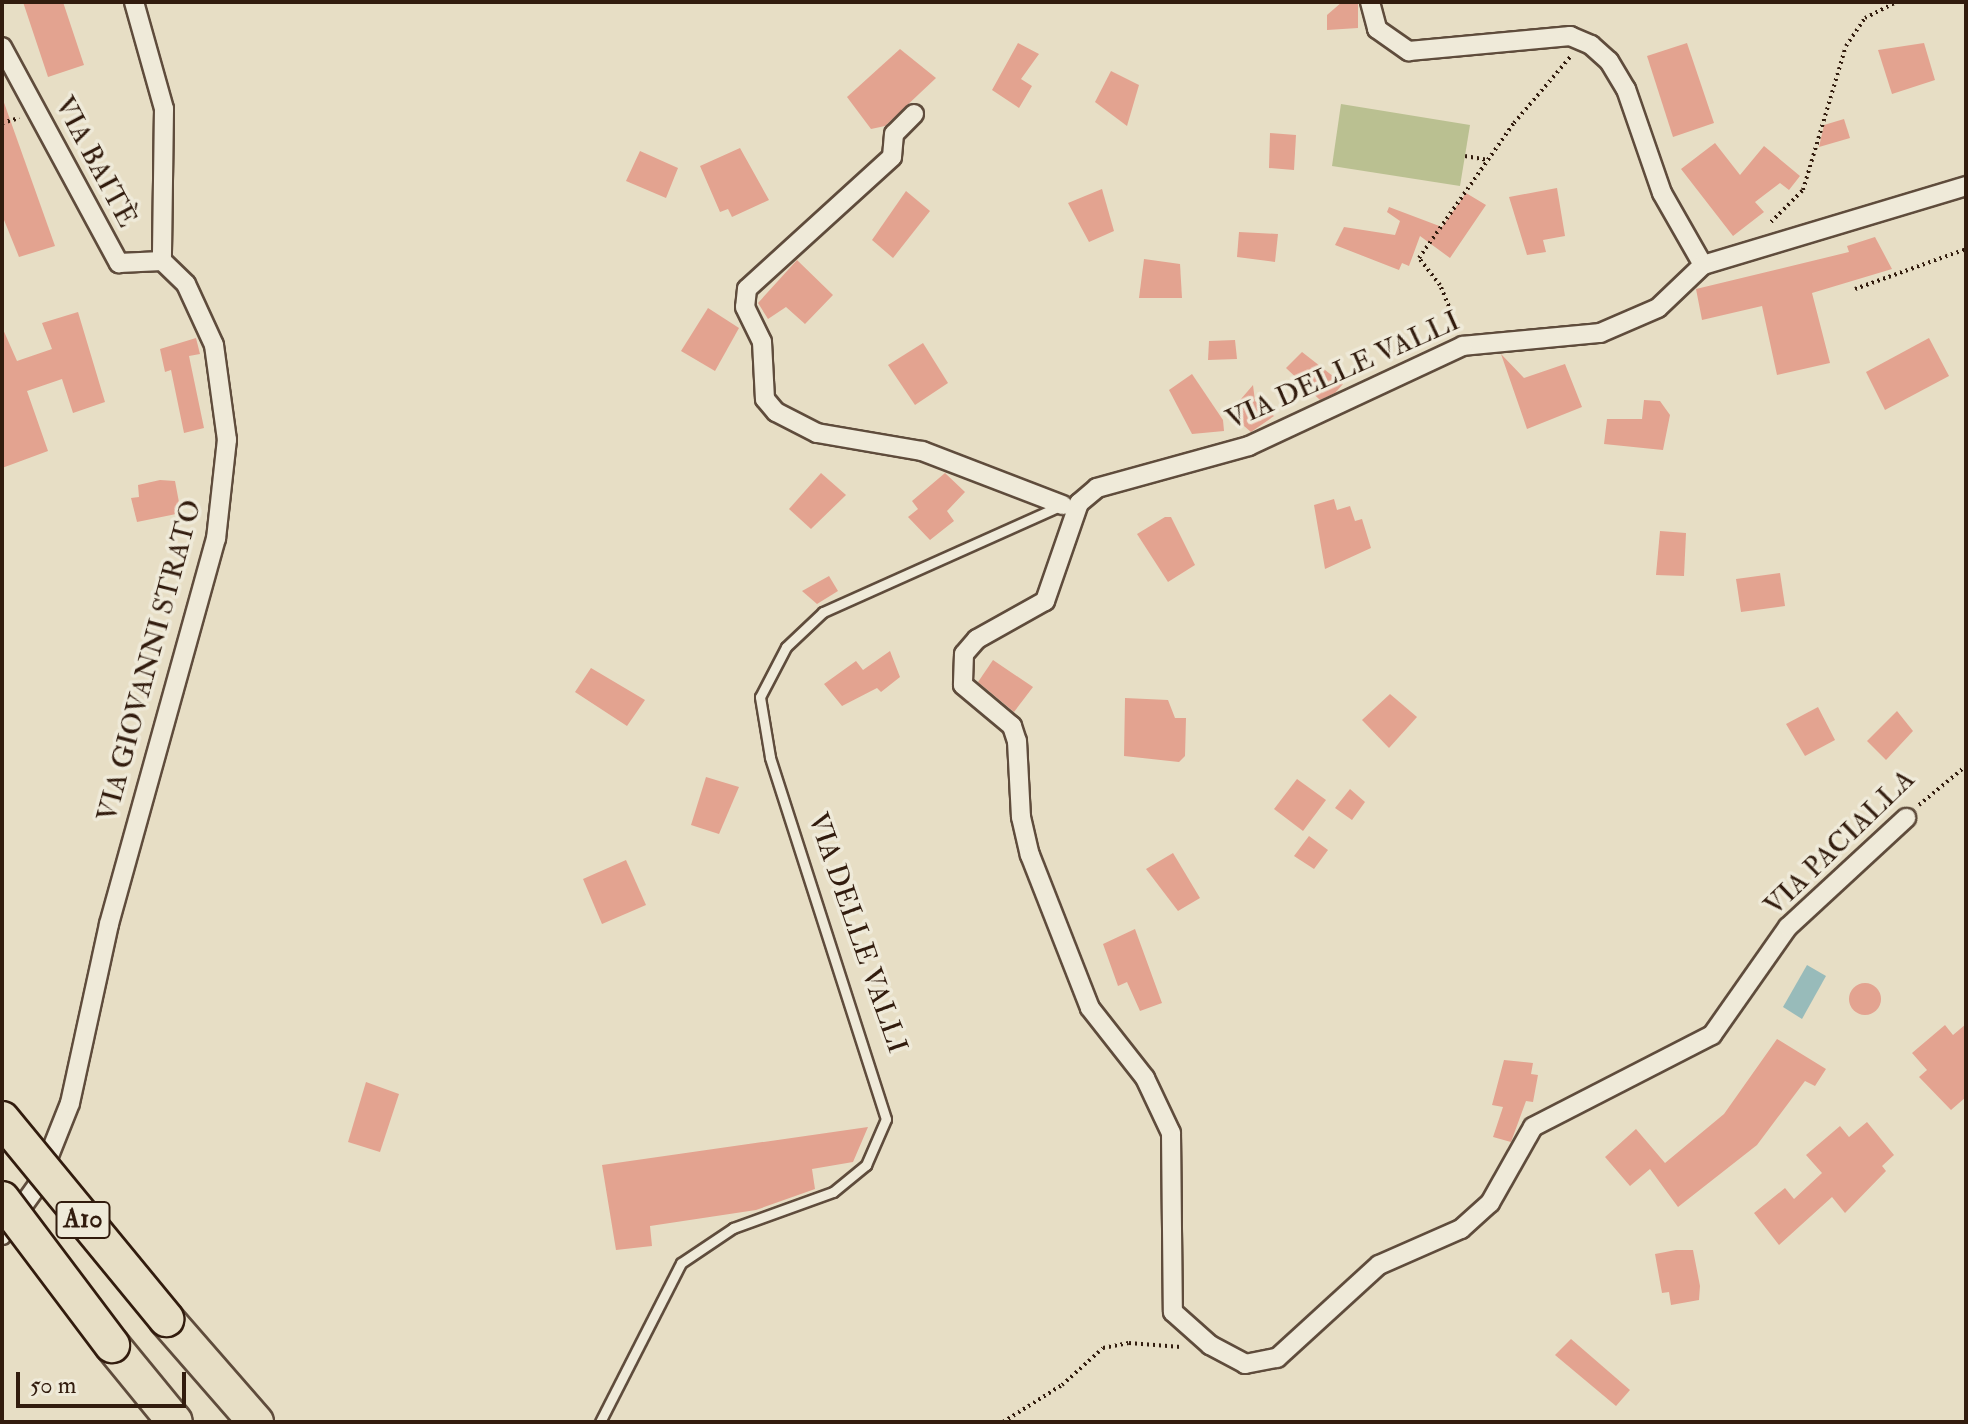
<!DOCTYPE html>
<meta charset="utf-8">
<style>
body{margin:0}
#map{position:relative;width:1968px;height:1424px;overflow:hidden;background:#e7dec5;font-family:"IM FELL Double Pica",serif}
div>[style]{position:absolute}
[style*='--x']{left:calc(var(--x)*1px);top:calc(var(--y)*1px);width:calc(var(--w)*1px);rotate:calc(var(--a)*1deg)}
.green>*{inset:0;background:#bac091}
.water>*{inset:0;background:#98bbba}
.building>*{inset:0;background:#e3a390}
.round{border-radius:50%}
.path>*{height:4px;margin-top:-2px;transform-origin:0;background:repeating-linear-gradient(90deg,#321c0e 0 2px,transparent 0 6px)}
.roads{filter:drop-shadow(2px 0 #5f4c3c) drop-shadow(-2px 0 #5f4c3c) drop-shadow(0 2px #5f4c3c) drop-shadow(0 -2px #5f4c3c)}
.lane>*{height:9px;margin:-4.5px;padding:0 4.5px;transform-origin:4.5px;border-radius:4.5px;background:#efead9}
.street>*{height:18px;margin:-9px;padding:0 9px;transform-origin:9px;border-radius:9px;background:#efead9}
.highway>*{height:34px;margin:-17px;padding:0 17px;transform-origin:17px;border-radius:17px;background:#e7dec5}
.bridges{filter:drop-shadow(2px 0 #321c0e) drop-shadow(-2px 0 #321c0e) drop-shadow(0 2px #321c0e) drop-shadow(0 -2px #321c0e)}
.highway-bridge>*{height:34px;margin:-17px;padding:0 17px;transform-origin:17px;border-radius:17px;background:#e7dec5}
span{translate:-50% -50%;white-space:nowrap;text-align:center;line-height:1.15;-webkit-text-stroke:7px #efead9;paint-order:stroke}
.shield-label span{padding:2px 6px;background:#efead9;border:2px solid;border-radius:6px;-webkit-text-stroke-width:0}
.shield-label{font-size:26px;color:#321c0e;font-weight:700}
.street-label{font-size:28px;color:#321c0e}
.frame{position:absolute;inset:0;border:4px solid #321c0e;pointer-events:none}
.scale{position:absolute;left:16px;top:1372px;width:170px;height:36px;box-sizing:border-box;border:4px solid #321c0e;border-top:0;padding-left:10px;font-size:24px;line-height:28px;white-space:nowrap;color:#321c0e;-webkit-text-stroke:6px #efead9;paint-order:stroke}
</style>
<div id="map">
<div class="green">
<div style="clip-path:polygon(1341px 104px,1470px 125px,1460px 186px,1332px 166px)"></div>
</div>
<div class="water">
<div style="clip-path:polygon(1807px 965px,1826px 976px,1802px 1019px,1783px 1007px)"></div>
</div>
<div class="building">
<div style="clip-path:polygon(23px 2px,63px 2px,84px 65px,48px 77px)"></div>
<div style="clip-path:polygon(1342px 2px,1358px 2px,1358px 28px,1327px 30px,1327px 15px)"></div>
<div style="clip-path:polygon(1018px 43px,1039px 54px,1021px 79px,1032px 86px,1019px 108px,992px 90px)"></div>
<div style="clip-path:polygon(1687px 43px,1714px 123px,1673px 137px,1647px 56px)"></div>
<div style="clip-path:polygon(1924px 43px,1935px 80px,1892px 94px,1878px 50px)"></div>
<div style="clip-path:polygon(900px 49px,936px 78px,885px 126px,871px 129px,847px 97px)"></div>
<div style="clip-path:polygon(1111px 71px,1139px 85px,1127px 126px,1095px 102px)"></div>
<div style="clip-path:polygon(2px 97px,55px 246px,19px 257px,2px 215px)"></div>
<div style="clip-path:polygon(1844px 119px,1850px 138px,1819px 147px,1824px 125px)"></div>
<div style="clip-path:polygon(1270px 133px,1296px 135px,1294px 170px,1269px 168px)"></div>
<div style="clip-path:polygon(1715px 143px,1740px 175px,1764px 146px,1800px 176px,1789px 190px,1780px 183px,1755px 202px,1764px 212px,1733px 236px,1681px 169px)"></div>
<div style="clip-path:polygon(740px 148px,769px 200px,732px 217px,728px 209px,720px 212px,700px 166px)"></div>
<div style="clip-path:polygon(640px 151px,678px 168px,666px 198px,626px 181px)"></div>
<div style="clip-path:polygon(1557px 188px,1565px 236px,1543px 240px,1546px 252px,1527px 255px,1509px 197px)"></div>
<div style="clip-path:polygon(1102px 189px,1114px 231px,1089px 242px,1068px 203px)"></div>
<div style="clip-path:polygon(906px 191px,930px 211px,893px 258px,872px 240px)"></div>
<div style="clip-path:polygon(1466px 193px,1486px 205px,1450px 258px,1420px 236px,1409px 266px,1402px 263px,1399px 270px,1335px 245px,1344px 227px,1395px 235px,1400px 221px,1387px 212px,1389px 207px,1442px 227px)"></div>
<div style="clip-path:polygon(1239px 232px,1278px 234px,1275px 262px,1237px 257px)"></div>
<div style="clip-path:polygon(1875px 237px,1892px 269px,1812px 293px,1830px 363px,1777px 375px,1762px 306px,1702px 320px,1696px 289px,1849px 252px,1847px 246px)"></div>
<div style="clip-path:polygon(1144px 259px,1180px 264px,1182px 298px,1139px 298px)"></div>
<div style="clip-path:polygon(797px 260px,833px 295px,805px 324px,786px 307px,768px 319px,758px 303px)"></div>
<div style="clip-path:polygon(708px 308px,739px 328px,715px 371px,681px 351px)"></div>
<div style="clip-path:polygon(78px 312px,105px 402px,73px 413px,62px 379px,27px 391px,48px 451px,2px 468px,2px 327px,17px 361px,52px 349px,42px 323px)"></div>
<div style="clip-path:polygon(196px 338px,200px 354px,189px 356px,204px 428px,184px 433px,171px 370px,165px 372px,160px 349px)"></div>
<div style="clip-path:polygon(1929px 338px,1949px 376px,1885px 410px,1866px 372px)"></div>
<div style="clip-path:polygon(1235px 340px,1237px 359px,1208px 360px,1209px 341px)"></div>
<div style="clip-path:polygon(923px 343px,948px 383px,915px 405px,888px 365px)"></div>
<div style="clip-path:polygon(1302px 352px,1343px 384px,1335px 393px,1320px 400px,1286px 368px)"></div>
<div style="clip-path:polygon(1501px 354px,1524px 378px,1565px 364px,1582px 407px,1527px 429px)"></div>
<div style="clip-path:polygon(1192px 374px,1223px 420px,1224px 431px,1192px 434px,1169px 390px)"></div>
<div style="clip-path:polygon(1253px 385px,1255px 401px,1274px 416px,1251px 432px,1229px 413px)"></div>
<div style="clip-path:polygon(1644px 400px,1660px 401px,1670px 415px,1663px 450px,1604px 444px,1607px 419px,1642px 419px)"></div>
<div style="clip-path:polygon(821px 473px,846px 495px,811px 529px,789px 509px)"></div>
<div style="clip-path:polygon(945px 473px,965px 492px,947px 511px,954px 521px,930px 540px,908px 517px,918px 509px,912px 501px)"></div>
<div style="clip-path:polygon(160px 480px,175px 481px,181px 513px,137px 522px,131px 498px,139px 497px,138px 485px)"></div>
<div style="clip-path:polygon(1334px 499px,1337px 510px,1350px 506px,1355px 521px,1362px 519px,1371px 548px,1325px 569px,1314px 505px)"></div>
<div style="clip-path:polygon(1165px 517px,1171px 517px,1195px 565px,1168px 582px,1137px 534px)"></div>
<div style="clip-path:polygon(1660px 531px,1686px 533px,1684px 576px,1656px 575px)"></div>
<div style="clip-path:polygon(1780px 573px,1785px 606px,1741px 612px,1736px 579px)"></div>
<div style="clip-path:polygon(829px 576px,838px 591px,817px 604px,802px 591px)"></div>
<div style="clip-path:polygon(890px 651px,900px 677px,881px 692px,877px 688px,842px 706px,824px 684px,856px 661px,863px 670px)"></div>
<div style="clip-path:polygon(993px 660px,1033px 687px,1014px 712px,978px 682px)"></div>
<div style="clip-path:polygon(591px 668px,645px 700px,627px 726px,575px 692px)"></div>
<div style="clip-path:polygon(1390px 694px,1417px 717px,1389px 748px,1362px 720px)"></div>
<div style="clip-path:polygon(1125px 698px,1168px 700px,1175px 718px,1186px 718px,1185px 756px,1179px 762px,1124px 756px)"></div>
<div style="clip-path:polygon(1818px 707px,1835px 740px,1805px 756px,1786px 724px)"></div>
<div style="clip-path:polygon(1897px 711px,1913px 731px,1886px 760px,1867px 741px)"></div>
<div style="clip-path:polygon(706px 777px,739px 787px,719px 834px,691px 825px)"></div>
<div style="clip-path:polygon(1297px 779px,1326px 800px,1303px 831px,1274px 809px)"></div>
<div style="clip-path:polygon(1350px 789px,1365px 802px,1352px 820px,1335px 808px)"></div>
<div style="clip-path:polygon(1309px 836px,1328px 850px,1314px 869px,1294px 856px)"></div>
<div style="clip-path:polygon(1173px 853px,1200px 898px,1178px 911px,1146px 869px)"></div>
<div style="clip-path:polygon(626px 860px,646px 905px,602px 924px,583px 879px)"></div>
<div style="clip-path:polygon(1135px 929px,1162px 1003px,1140px 1011px,1127px 982px,1118px 986px,1103px 944px)"></div>
<div class="round" style="left:1849px;top:983px;width:32px;height:32px"></div>
<div style="clip-path:polygon(1966px 1024px,1966px 1097px,1951px 1110px,1919px 1077px,1927px 1070px,1912px 1053px,1945px 1025px,1953px 1035px)"></div>
<div style="clip-path:polygon(1777px 1039px,1826px 1069px,1815px 1086px,1805px 1081px,1757px 1145px,1678px 1207px,1650px 1169px,1630px 1186px,1605px 1157px,1636px 1129px,1665px 1163px,1724px 1114px)"></div>
<div style="clip-path:polygon(1504px 1060px,1533px 1063px,1531px 1074px,1538px 1075px,1533px 1102px,1526px 1101px,1511px 1142px,1493px 1137px,1503px 1107px,1492px 1105px)"></div>
<div style="clip-path:polygon(366px 1082px,399px 1094px,380px 1152px,348px 1142px)"></div>
<div style="clip-path:polygon(1867px 1122px,1894px 1155px,1882px 1166px,1886px 1171px,1845px 1213px,1832px 1197px,1779px 1245px,1754px 1213px,1785px 1188px,1794px 1199px,1822px 1173px,1806px 1155px,1840px 1126px,1849px 1137px)"></div>
<div style="clip-path:polygon(868px 1127px,853px 1162px,812px 1169px,815px 1189px,756px 1210px,650px 1226px,652px 1246px,616px 1250px,602px 1165px)"></div>
<div style="clip-path:polygon(1676px 1250px,1693px 1250px,1700px 1286px,1699px 1300px,1671px 1305px,1669px 1292px,1662px 1293px,1655px 1254px)"></div>
<div style="clip-path:polygon(1571px 1339px,1630px 1390px,1616px 1406px,1555px 1355px)"></div>
</div>
<div class="path">
<div style="--x:2;--y:123;--w:18;--a:-16"></div>
<div style="--x:1465;--y:156;--w:22;--a:10"></div>
<div style="--x:1771;--y:222;--w:45;--a:-45"></div>
<div style="--x:1803;--y:190;--w:150;--a:-73.4"></div>
<div style="--x:1846;--y:46;--w:34;--a:-56"></div>
<div style="--x:1865;--y:18;--w:36;--a:-27"></div>
<div style="--x:1855;--y:289;--w:118;--a:-19.8"></div>
<div style="--x:1458;--y:328;--w:47;--a:-112.7"></div>
<div style="--x:1440;--y:285;--w:34;--a:-128"></div>
<div style="--x:1419;--y:258;--w:165;--a:-54.9"></div>
<div style="--x:1514;--y:123;--w:88;--a:-49.6"></div>
<div style="--x:1919;--y:805;--w:61;--a:-39.7"></div>
<div style="--x:1003;--y:1422;--w:70;--a:-32.1"></div>
<div style="--x:1062;--y:1385;--w:55;--a:-42.1"></div>
<div style="--x:1103;--y:1348;--w:26;--a:-11"></div>
<div style="--x:1129;--y:1343;--w:52;--a:4.4"></div>
</div>
<div class="roads">
<div class="lane">
<div style="--x:600;--y:1422;--w:178;--a:-63"></div>
<div style="--x:681;--y:1263;--w:63;--a:-33.9"></div>
<div style="--x:733;--y:1228;--w:106;--a:-19.8"></div>
<div style="--x:833;--y:1192;--w:43;--a:-39.3"></div>
<div style="--x:866;--y:1165;--w:50;--a:-66.5"></div>
<div style="--x:886;--y:1119;--w:380;--a:-107.8"></div>
<div style="--x:770;--y:757;--w:61;--a:-99.5"></div>
<div style="--x:760;--y:697;--w:56;--a:-62.5"></div>
<div style="--x:786;--y:647;--w:51;--a:-43.4"></div>
<div style="--x:823;--y:612;--w:262;--a:-24.1"></div>
</div>
<div class="street">
<div style="--x:134;--y:2;--w:111;--a:74.3"></div>
<div style="--x:164;--y:109;--w:152;--a:90.8"></div>
<div style="--x:1370;--y:2;--w:28;--a:75"></div>
<div style="--x:1377;--y:29;--w:39;--a:35"></div>
<div style="--x:1409;--y:51;--w:162;--a:-5.3"></div>
<div style="--x:1570;--y:36;--w:23;--a:23"></div>
<div style="--x:1591;--y:45;--w:24;--a:42"></div>
<div style="--x:1609;--y:61;--w:33;--a:59"></div>
<div style="--x:1626;--y:89;--w:110;--a:70.9"></div>
<div style="--x:1662;--y:193;--w:83;--a:60.3"></div>
<div style="--x:1703;--y:265;--w:275;--a:-16.7"></div>
<div style="--x:2;--y:47;--w:246;--a:61.6"></div>
<div style="--x:119;--y:263;--w:43;--a:-2.7"></div>
<div style="--x:914;--y:114;--w:28;--a:135"></div>
<div style="--x:894;--y:134;--w:23;--a:95"></div>
<div style="--x:892;--y:157;--w:196;--a:137.7"></div>
<div style="--x:747;--y:289;--w:18;--a:96"></div>
<div style="--x:745;--y:307;--w:39;--a:64"></div>
<div style="--x:762;--y:342;--w:57;--a:87"></div>
<div style="--x:765;--y:399;--w:17;--a:50"></div>
<div style="--x:776;--y:412;--w:46;--a:27.1"></div>
<div style="--x:817;--y:433;--w:107;--a:9.7"></div>
<div style="--x:922;--y:451;--w:151;--a:21"></div>
<div style="--x:1703;--y:265;--w:62;--a:136.3"></div>
<div style="--x:1658;--y:308;--w:63;--a:156.7"></div>
<div style="--x:1600;--y:333;--w:138;--a:174.6"></div>
<div style="--x:1463;--y:346;--w:236;--a:155"></div>
<div style="--x:1249;--y:446;--w:158;--a:164.6"></div>
<div style="--x:1097;--y:488;--w:23;--a:140"></div>
<div style="--x:1079;--y:503;--w:104;--a:109.1"></div>
<div style="--x:1045;--y:601;--w:78;--a:150.8"></div>
<div style="--x:977;--y:639;--w:20;--a:131"></div>
<div style="--x:964;--y:654;--w:31;--a:92"></div>
<div style="--x:963;--y:685;--w:64;--a:39.9"></div>
<div style="--x:1012;--y:726;--w:16;--a:72"></div>
<div style="--x:1017;--y:741;--w:76;--a:87"></div>
<div style="--x:1021;--y:817;--w:39;--a:77"></div>
<div style="--x:1030;--y:855;--w:164;--a:68.6"></div>
<div style="--x:1090;--y:1008;--w:89;--a:51.8"></div>
<div style="--x:1145;--y:1078;--w:61;--a:64.7"></div>
<div style="--x:1171;--y:1133;--w:179;--a:89.4"></div>
<div style="--x:1173;--y:1312;--w:50;--a:41.7"></div>
<div style="--x:1210;--y:1345;--w:40;--a:28"></div>
<div style="--x:1245;--y:1364;--w:33;--a:-11"></div>
<div style="--x:1277;--y:1358;--w:138;--a:-42.4"></div>
<div style="--x:1379;--y:1265;--w:90;--a:-23.7"></div>
<div style="--x:1461;--y:1229;--w:39;--a:-42"></div>
<div style="--x:1490;--y:1203;--w:87;--a:-60.5"></div>
<div style="--x:1533;--y:1127;--w:201;--a:-27.2"></div>
<div style="--x:1712;--y:1035;--w:132;--a:-54.9"></div>
<div style="--x:1788;--y:927;--w:161;--a:-42.7"></div>
<div style="--x:2;--y:1235;--w:60;--a:-54.5"></div>
<div style="--x:37;--y:1186;--w:89;--a:-68.3"></div>
<div style="--x:70;--y:1103;--w:183;--a:-77.7"></div>
<div style="--x:109;--y:924;--w:400;--a:-74.5"></div>
<div style="--x:216;--y:539;--w:100;--a:-83.7"></div>
<div style="--x:227;--y:440;--w:96;--a:-97.8"></div>
<div style="--x:214;--y:345;--w:67;--a:-114.7"></div>
<div style="--x:186;--y:284;--w:33;--a:-136"></div>
</div>
<div class="highway">
<div style="--x:166;--y:1319;--w:137;--a:48.9"></div>
<div style="--x:112;--y:1345;--w:99;--a:50.7"></div>
</div>
</div>
<div class="bridges">
<div class="highway-bridge">
<div style="--x:2;--y:1119;--w:259;--a:50.6"></div>
<div style="--x:2;--y:1199;--w:183;--a:53"></div>
</div>
</div>
<div class="shield-label">
<span style="left:83px;top:1220px">A10</span>
</div>
<div class="street-label">
<span style="left:95px;top:162px;rotate:62deg">VIA BAITÈ</span>
<span style="left:1343px;top:371px;rotate:-24deg">VIA DELLE VALLI</span>
<span style="left:150px;top:661px;rotate:-75deg">VIA GIOVANNI STRATO</span>
<span style="left:1840px;top:843px;rotate:-44deg">VIA PACIALLA</span>
<span style="left:857px;top:933px;rotate:71deg">VIA DELLE VALLI</span>
</div>
<div class="frame"></div>
<div class="scale">50 m</div>
</div>
